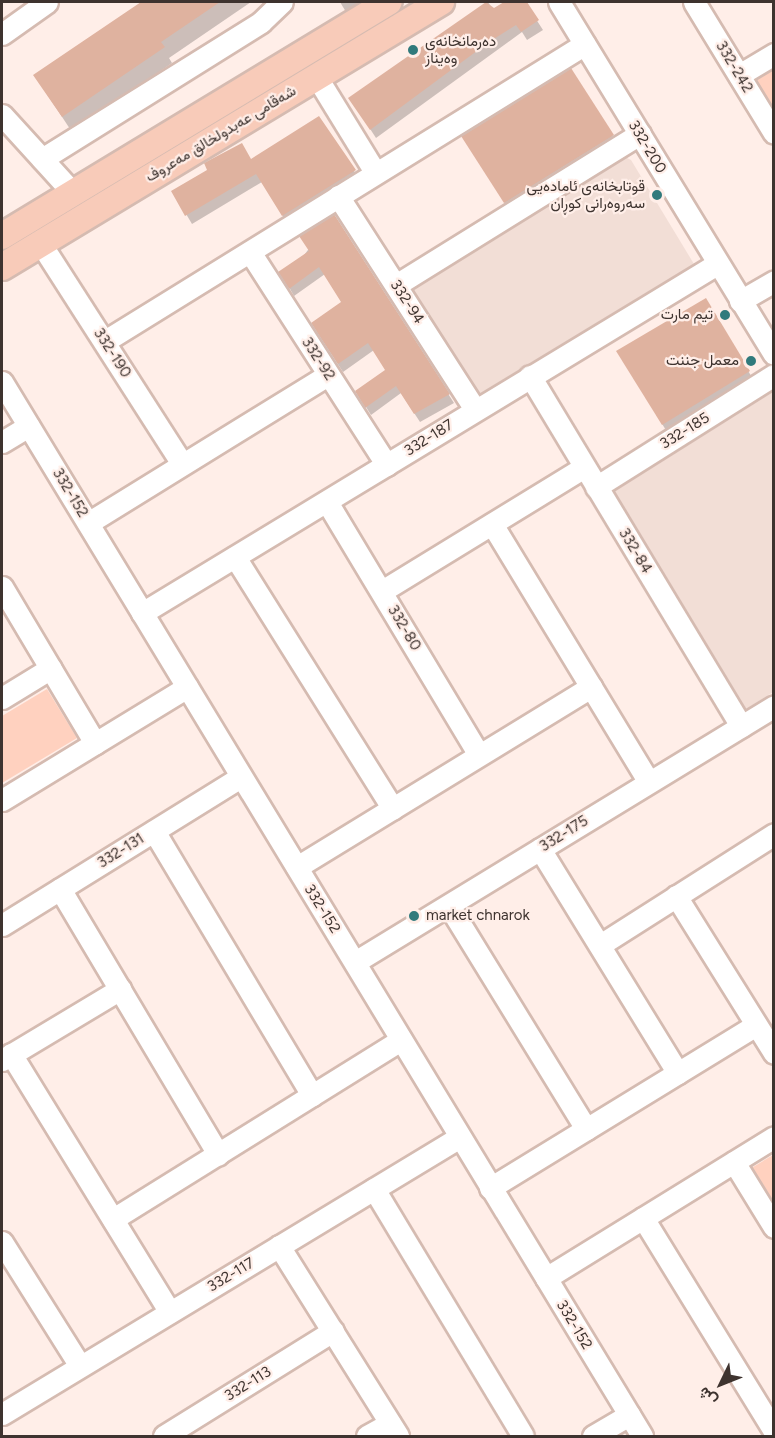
<!DOCTYPE html>
<meta charset="utf-8">
<style>
body{margin:0}
#map{position:relative;width:775px;height:1438px;overflow:hidden;background:#ffeee8;font-family:Figtree,Vazirmatn,sans-serif}
div>[style]{position:absolute}
[style*='--x']{left:calc(var(--x)*1px);top:calc(var(--y)*1px);width:calc(var(--w)*1px);rotate:calc(var(--a)*1deg)}
.built>*{inset:0;background:#f2ded6}
.green>*{inset:0;background:#ffd1bf}
.shadow>*{inset:0;background:#0003}
.building>*{inset:0;background:#dfb29f}
.roads{filter:drop-shadow(2px 0 #d5bbb1) drop-shadow(-2px 0 #d5bbb1) drop-shadow(0 2px #d5bbb1) drop-shadow(0 -2px #d5bbb1)}
.minor>*{height:21px;margin:-10.5px;padding:0 10.5px;transform-origin:10.5px;border-radius:10.5px;background:#fff}
.major>*{height:26px;margin:-13px;padding:0 13px;transform-origin:13px;border-radius:13px;background:#f8cbb9}
.dots>*{width:16px;height:16px;translate:-50% -50%;box-sizing:border-box;border:3px solid #ffeee8;border-radius:50%}
span{translate:-50% -50%;white-space:nowrap;text-align:center;line-height:1.15;-webkit-text-stroke:4.5px #ffeee8;paint-order:stroke}
.poi-label{font-size:15px;color:#3e332f}
.left{translate:0 -50%;text-align:left}
.right{translate:-100% -50%;text-align:right}
.street-label{font-size:15px;color:#3e332f}
.frame{position:absolute;inset:0;border:3px solid #3e332f;pointer-events:none}
.north{position:absolute;left:691px;top:1354px;width:60px;height:60px;-webkit-text-stroke:4px #ffeee8;paint-order:stroke;rotate:227deg;font-size:16px;font-weight:700;line-height:24px;text-align:center;color:#3e332f}
.north::after{content:'';display:block;margin:auto;width:21px;height:27px;background:#3e332f;clip-path:polygon(50% 0,100% 100%,50% 72%,0 100%)}
</style>
<div id="map">
<div class="built">
<div style="clip-path:polygon(625px 157px,631px 160px,694px 264px,478px 395px,410px 290px)"></div>
<div style="clip-path:polygon(773px 390px,773px 692px,741px 712px,608px 492px)"></div>
</div>
<div class="green">
<div style="clip-path:polygon(773px 67px,773px 114px,753px 79px)"></div>
<div style="clip-path:polygon(47px 689px,77px 738px,2px 783px,2px 716px)"></div>
<div style="clip-path:polygon(773px 1155px,773px 1211px,748px 1170px)"></div>
</div>
<div class="shadow">
<div style="clip-path:polygon(144px 2px,251px 2px,169px 58px,172px 63px,72px 132px,35px 76px)"></div>
<div style="clip-path:polygon(340px 2px,387px 2px,352px 22px)"></div>
<div style="clip-path:polygon(488px 2px,493px 10px,507px 2px,525px 2px,543px 30px,527px 40px,522px 32px,376px 138px,350px 98px)"></div>
<div style="clip-path:polygon(570px 70px,618px 146px,511px 213px,469px 146px)"></div>
<div style="clip-path:polygon(319px 118px,360px 180px,288px 224px,262px 182px,192px 224px,173px 192px,251px 161px)"></div>
<div style="clip-path:polygon(334px 216px,454px 403px,420px 422px,401px 393px,371px 415px,361px 399px,387px 370px,374px 350px,343px 372px,317px 332px,343px 303px,325px 274px,294px 296px,285px 280px)"></div>
<div style="clip-path:polygon(705px 300px,753px 379px,667px 432px,618px 351px)"></div>
</div>
<div class="building">
<div style="clip-path:polygon(141px 2px,220px 2px,161px 42px,165px 47px,62px 117px,33px 75px)"></div>
<div style="clip-path:polygon(486px 2px,494px 8px,504px 2px,527px 2px,539px 20px,521px 32px,516px 25px,489px 42px,370px 130px,348px 98px)"></div>
<div style="clip-path:polygon(571px 68px,614px 135px,504px 203px,461px 136px)"></div>
<div style="clip-path:polygon(319px 116px,356px 170px,282px 216px,256px 174px,185px 216px,171px 191px,207px 170px,204px 163px,242px 143px,251px 159px)"></div>
<div style="clip-path:polygon(334px 214px,450px 394px,414px 414px,396px 386px,365px 408px,355px 391px,385px 370px,368px 343px,338px 364px,311px 323px,341px 302px,319px 267px,289px 289px,278px 272px,309px 251px,299px 236px)"></div>
<div style="clip-path:polygon(706px 298px,750px 371px,662px 425px,616px 351px)"></div>
</div>
<div class="roads">
<div class="minor">
<div style="--x:559;--y:2;--w:412;--a:58.6"></div>
<div style="--x:694;--y:2;--w:153;--a:58.6"></div>
<div style="--x:2;--y:34;--w:55;--a:-35.4"></div>
<div style="--x:739;--y:75;--w:41;--a:-31"></div>
<div style="--x:316;--y:76;--w:113;--a:58.4"></div>
<div style="--x:2;--y:115;--w:104;--a:47.7"></div>
<div style="--x:42;--y:159;--w:258;--a:-32"></div>
<div style="--x:261;--y:22;--w:29;--a:-44"></div>
<div style="--x:338;--y:196;--w:253;--a:57.3"></div>
<div style="--x:41;--y:244;--w:261;--a:57.3"></div>
<div style="--x:250;--y:252;--w:253;--a:57.3"></div>
<div style="--x:396;--y:285;--w:287;--a:-31.8"></div>
<div style="--x:740;--y:301;--w:39;--a:-30"></div>
<div style="--x:105;--y:341;--w:564;--a:-31.75"></div>
<div style="--x:530;--y:376;--w:409;--a:58.9"></div>
<div style="--x:2;--y:382;--w:1233;--a:58.73"></div>
<div style="--x:2;--y:442;--w:31;--a:-31"></div>
<div style="--x:596;--y:487;--w:210;--a:-32.2"></div>
<div style="--x:327;--y:502;--w:295;--a:59"></div>
<div style="--x:88;--y:523;--w:282;--a:-31.7"></div>
<div style="--x:492;--y:524;--w:301;--a:58.7"></div>
<div style="--x:235;--y:557;--w:297;--a:57.9"></div>
<div style="--x:2;--y:587;--w:182;--a:59.2"></div>
<div style="--x:382;--y:591;--w:237;--a:-31.5"></div>
<div style="--x:142;--y:613;--w:673;--a:-31.26"></div>
<div style="--x:2;--y:698;--w:57;--a:-31.5"></div>
<div style="--x:2;--y:800;--w:217;--a:-31.4"></div>
<div style="--x:154;--y:831;--w:308;--a:59.1"></div>
<div style="--x:540;--y:849;--w:263;--a:58.4"></div>
<div style="--x:297;--y:867;--w:345;--a:-31.5"></div>
<div style="--x:60;--y:889;--w:309;--a:59.2"></div>
<div style="--x:676;--y:896;--w:185;--a:58"></div>
<div style="--x:449;--y:906;--w:262;--a:58.4"></div>
<div style="--x:2;--y:925;--w:281;--a:-31.8"></div>
<div style="--x:600;--y:945;--w:206;--a:-32.5"></div>
<div style="--x:355;--y:962;--w:491;--a:-31.4"></div>
<div style="--x:11;--y:1054;--w:303;--a:58.4"></div>
<div style="--x:2;--y:1060;--w:138;--a:-31"></div>
<div style="--x:734;--y:1162;--w:76;--a:58.4"></div>
<div style="--x:490;--y:1188;--w:312;--a:-31.5"></div>
<div style="--x:374;--y:1189;--w:288;--a:58.9"></div>
<div style="--x:643;--y:1218;--w:250;--a:58.4"></div>
<div style="--x:113;--y:1219;--w:339;--a:-31.9"></div>
<div style="--x:2;--y:1242;--w:146;--a:57.8"></div>
<div style="--x:279;--y:1246;--w:224;--a:57.9"></div>
<div style="--x:546;--y:1278;--w:268;--a:-31.7"></div>
<div style="--x:2;--y:1414;--w:535;--a:-31.17"></div>
<div style="--x:164;--y:1436;--w:199;--a:-31.9"></div>
<div style="--x:367;--y:1436;--w:26;--a:-29"></div>
<div style="--x:593;--y:1436;--w:42;--a:-30.3"></div>
</div>
<div class="major">
<div style="--x:2;--y:236;--w:452;--a:-31.2"></div>
<div style="--x:2;--y:267;--w:513;--a:-31.12"></div>
</div>
</div>
<div class="dots">
<div style="left:413px;top:50px;background:#307a7c"></div>
<div style="left:657px;top:195px;background:#307a7c"></div>
<div style="left:725px;top:315px;background:#307a7c"></div>
<div style="left:751px;top:361px;background:#307a7c"></div>
<div style="left:414px;top:916px;background:#307a7c"></div>
</div>
<div class="poi-label">
<span class="left" style="left:425px;top:50px">دەرمانخانەی<br>وەیناز</span>
<span class="right" style="left:645px;top:195px">قوتابخانەی ئامادەیی<br>سەروەرانی کوڕان</span>
<span class="right" style="left:713px;top:315px">تيم مارت</span>
<span class="right" style="left:739px;top:361px">معمل جننت</span>
<span class="left" style="left:426px;top:916px">market chnarok</span>
</div>
<div class="street-label">
<span style="left:734px;top:67px;rotate:59deg">332-242</span>
<span style="left:221px;top:134px;rotate:-31deg">شەقامی عەبدولخالق مەعروف</span>
<span style="left:647px;top:147px;rotate:59deg">332-200</span>
<span style="left:407px;top:302px;rotate:57deg">332-94</span>
<span style="left:112px;top:353px;rotate:57deg">332-190</span>
<span style="left:318px;top:359px;rotate:57deg">332-92</span>
<span style="left:685px;top:431px;rotate:-32deg">332-185</span>
<span style="left:429px;top:438px;rotate:-32deg">332-187</span>
<span style="left:70px;top:493px;rotate:59deg">332-152</span>
<span style="left:635px;top:551px;rotate:59deg">332-84</span>
<span style="left:404px;top:628px;rotate:59deg">332-80</span>
<span style="left:564px;top:834px;rotate:-32deg">332-175</span>
<span style="left:121px;top:851px;rotate:-32deg">332-131</span>
<span style="left:322px;top:909px;rotate:58deg">332-152</span>
<span style="left:231px;top:1275px;rotate:-31deg">332-117</span>
<span style="left:574px;top:1325px;rotate:59deg">332-152</span>
<span style="left:248px;top:1384px;rotate:-32deg">332-113</span>
</div>
<div class="frame"></div>
<div class="north">ش</div>
</div>
